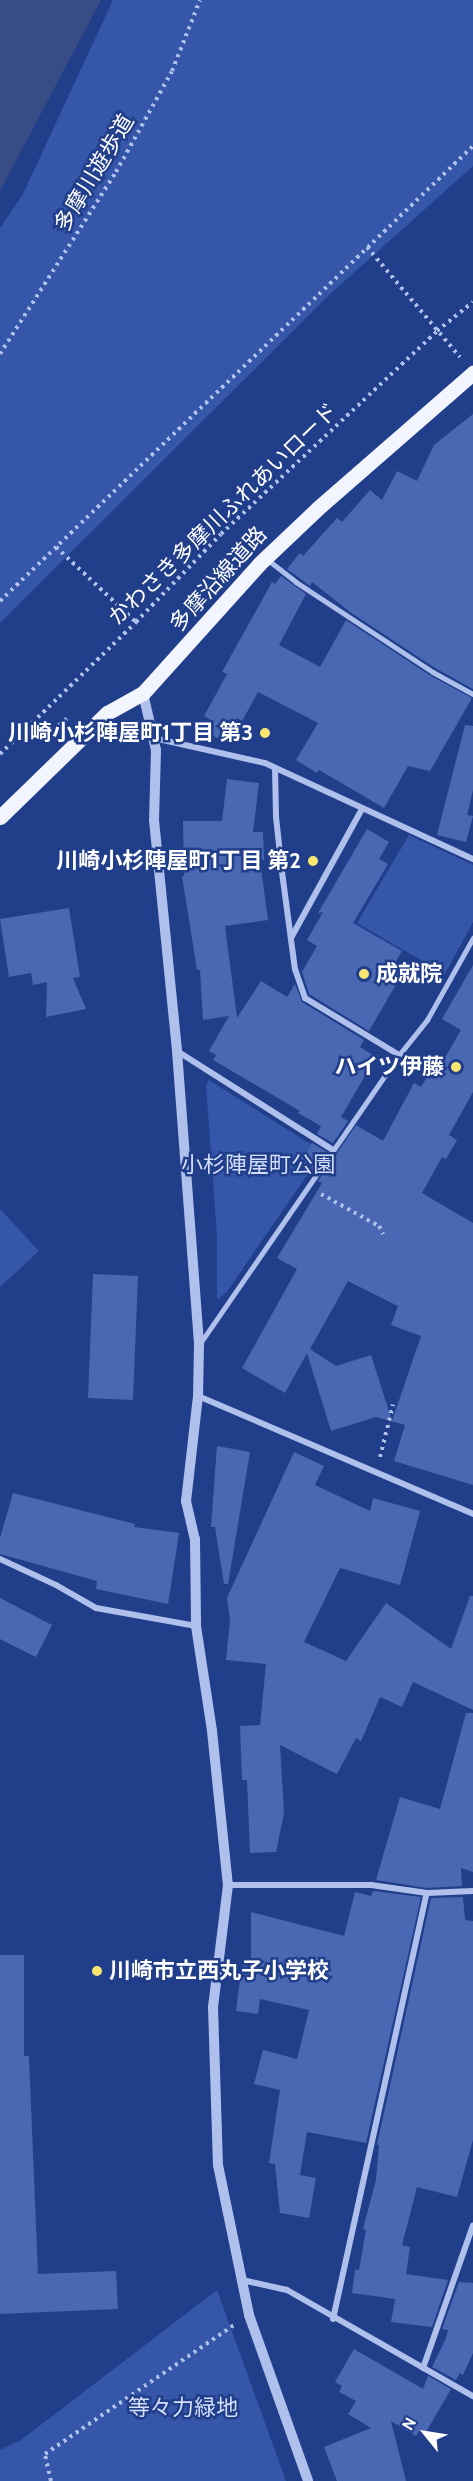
<!DOCTYPE html>
<meta charset="utf-8">
<style>
body{margin:0}
#map{position:relative;width:473px;height:2481px;overflow:hidden;background:#213e8b;font-family:Cabin,"Noto Sans JP",sans-serif}
div>[style]{position:absolute}
[style*='--x']{left:calc(var(--x)*1px);top:calc(var(--y)*1px);width:calc(var(--w)*1px);rotate:calc(var(--a)*1deg)}
.green>*{inset:0;background:#3556a9}
.water>*{inset:0;background:#384c86}
.building>*{inset:0;background:#4967b3}
.path>*{height:4px;margin-top:-2px;transform-origin:0;background:repeating-linear-gradient(90deg,#aec0eb 0 3px,transparent 0 7.5px)}
.service>*{height:4.5px;margin:-2.25px;padding:0 2.25px;transform-origin:2.25px;border-radius:2.25px;background:#aec0eb}
.minor>*{height:6px;margin:-3px;padding:0 3px;transform-origin:3px;border-radius:3px;background:#aec0eb}
.tertiary>*{height:10px;margin:-5px;padding:0 5px;transform-origin:5px;border-radius:5px;background:#aec0eb}
.primary>*{height:15px;margin:-7.5px;padding:0 7.5px;transform-origin:7.5px;border-radius:7.5px;background:#f3f5fe}
.dots>*{width:16px;height:16px;translate:-50% -50%;box-sizing:border-box;border:3px solid #213e8b;border-radius:50%}
span{translate:-50% -50%;white-space:nowrap;text-align:center;line-height:1.15;-webkit-text-stroke:5px #213e8b;paint-order:stroke}
.street-label{font-size:22px;color:#fff}
.poi-label{font-size:22px;color:#fff;font-weight:700}
.right{translate:-100% -50%;text-align:right}
.left{translate:0 -50%;text-align:left}
.park-label{font-size:22px;color:#d3def8}
.north{position:absolute;left:395px;top:2403px;width:60px;height:60px;-webkit-text-stroke:4px #213e8b;paint-order:stroke;rotate:300deg;font-size:16px;font-weight:700;line-height:24px;text-align:center;color:#fff}
.north::after{content:'';display:block;margin:auto;width:21px;height:27px;background:#fff;clip-path:polygon(50% 0,100% 100%,50% 72%,0 100%)}
</style>
<div id="map">
<div class="green">
<div style="clip-path:polygon(113px 0,473px 0,473px 166px,329px 295px,0 623px,0 228px,23px 194px)"></div>
<div style="clip-path:polygon(409px 835px,473px 865px,473px 922px,445px 974px,357px 923px)"></div>
<div style="clip-path:polygon(209px 1080px,323px 1152px,226px 1293px,217px 1299px,217px 1235px,206px 1085px)"></div>
<div style="clip-path:polygon(0 1209px,39px 1251px,0 1287px)"></div>
<div style="clip-path:polygon(217px 2290px,286px 2481px,0 2481px,0 2450px,21px 2440px)"></div>
</div>
<div class="water">
<div style="clip-path:polygon(0 0,101px 0,0 191px)"></div>
</div>
<div class="building">
<div style="clip-path:polygon(473px 414px,473px 689px,435px 668px,350px 612px,312px 582px,310px 586px,287px 569px,300px 553px,303px 556px,337px 518px,342px 522px,370px 490px,382px 500px,397px 471px,417px 481px,434px 445px)"></div>
<div style="clip-path:polygon(281px 576px,306px 594px,279px 645px,320px 667px,346px 620px,431px 676px,472px 698px,430px 771px,408px 766px,384px 808px,319px 770px,317px 773px,296px 760px,318px 723px,258px 692px,242px 721px,237px 718px,224px 742px,205px 731px,211px 720px,204px 716px,227px 674px,222px 672px,272px 582px,275px 584px)"></div>
<div style="clip-path:polygon(465px 725px,473px 726px,473px 790px,467px 815px,473px 816px,466px 842px,437px 835px)"></div>
<div style="clip-path:polygon(227px 779px,259px 783px,253px 832px,263px 832px,264px 860px,260px 860px,268px 920px,225px 926px,237px 1018px,261px 981px,287px 997px,295px 984px,302px 1002px,364px 1040px,360px 1047px,376px 1057px,341px 1117px,348px 1121px,333px 1143px,317px 1134px,321px 1126px,298px 1113px,300px 1111px,213px 1060px,216px 1055px,209px 1051px,229px 1016px,203px 1020px,200px 970px,197px 970px,182px 876px,184px 876px,183px 821px,222px 821px)"></div>
<div style="clip-path:polygon(367px 829px,389px 842px,379px 859px,388px 864px,353px 923px,402px 951px,395px 963px,405px 969px,369px 1031px,309px 994px,302px 972px,317px 946px,307px 940px,323px 912px,318px 913px)"></div>
<div style="clip-path:polygon(69px 908px,80px 977px,73px 978px,86px 1009px,46px 1017px,47px 982px,33px 985px,31px 973px,9px 977px,0 919px)"></div>
<div style="clip-path:polygon(evenodd,473px 965px,473px 1092px,449px 1135px,457px 1140px,446px 1159px,442px 1157px,422px 1193px,473px 1223px,473px 1485px,394px 1461px,405px 1425px,376px 1417px,331px 1431px,307px 1353px,285px 1393px,242px 1368px,297px 1269px,277px 1258px,322px 1183px,318px 1181px,356px 1125px,383px 1141px,414px 1083px,421px 1087px,434px 1065px,439px 1068px,461px 1030px,442px 1019px,473px 965px,348px 1281px,398px 1306px,391px 1325px,421px 1336px,392px 1421px,371px 1355px,336px 1366px,310px 1349px,348px 1281px)"></div>
<div style="clip-path:polygon(312px 1143px,327px 1152px,310px 1176px,297px 1169px)"></div>
<div style="clip-path:polygon(93px 1274px,138px 1276px,133px 1400px,88px 1398px)"></div>
<div style="clip-path:polygon(217px 1446px,250px 1452px,228px 1584px,224px 1584px,215px 1527px,211px 1527px)"></div>
<div style="clip-path:polygon(294px 1452px,324px 1466px,315px 1485px,370px 1511px,373px 1498px,420px 1511px,400px 1585px,340px 1568px,304px 1642px,346px 1661px,386px 1603px,451px 1649px,470px 1596px,473px 1596px,473px 1710px,413px 1682px,402px 1707px,380px 1697px,361px 1741px,356px 1738px,337px 1774px,280px 1745px,284px 1813px,276px 1852px,250px 1853px,247px 1780px,242px 1780px,240px 1726px,260px 1725px,266px 1664px,226px 1660px,230px 1620px,227px 1598px)"></div>
<div style="clip-path:polygon(13px 1493px,135px 1524px,134px 1527px,179px 1533px,168px 1604px,96px 1589px,97px 1581px,0 1554px,0 1538px)"></div>
<div style="clip-path:polygon(0 1598px,52px 1625px,36px 1657px,0 1639px)"></div>
<div style="clip-path:polygon(466px 1713px,473px 1713px,473px 1872px,461px 1868px,462px 1886px,427px 1888px,376px 1880px,400px 1797px,440px 1809px)"></div>
<div style="clip-path:polygon(373px 1891px,421px 1897px,366px 2143px,307px 2132px,300px 2175px,316px 2178px,309px 2218px,280px 2213px,275px 2164px,269px 2163px,280px 2090px,254px 2084px,263px 2050px,297px 2059px,309px 2010px,260px 1999px,258px 2014px,236px 2011px,242px 1964px,251px 1965px,251px 1912px,344px 1936px,355px 1892px,371px 1896px)"></div>
<div style="clip-path:polygon(463px 1897px,465px 1920px,473px 1921px,473px 2140px,457px 2197px,417px 2187px,402px 2245px,410px 2247px,406px 2274px,448px 2280px,432px 2327px,391px 2322px,395px 2299px,352px 2293px,355px 2270px,359px 2270px,366px 2230px,363px 2229px,376px 2180px,379px 2145px,377px 2145px,431px 1898px)"></div>
<div style="clip-path:polygon(0 1955px,24px 1955px,24px 2056px,29px 2056px,38px 2274px,116px 2271px,118px 2309px,0 2314px)"></div>
<div style="clip-path:polygon(459px 2282px,473px 2283px,473px 2353px,463px 2375px,460px 2373px,456px 2380px,432px 2367px,446px 2338px,448px 2330px,442px 2329px)"></div>
<div style="clip-path:polygon(354px 2349px,423px 2389px,428px 2376px,451px 2389px,425px 2434px,419px 2431px,416px 2436px,391px 2421px,406px 2481px,337px 2481px,324px 2447px,371px 2428px,348px 2414px,356px 2401px,339px 2392px,342px 2386px,335px 2382px)"></div>
</div>
<div class="path">
<div style="--x:367;--y:247;--w:144;--a:49.8"></div>
<div style="--x:0;--y:354;--w:216;--a:-57.5"></div>
<div style="--x:116;--y:172;--w:115;--a:-61"></div>
<div style="--x:172;--y:71;--w:76;--a:-68.5"></div>
<div style="--x:56;--y:547;--w:110;--a:43.2"></div>
<div style="--x:0;--y:601;--w:656;--a:-43.89"></div>
<div style="--x:27;--y:728;--w:18;--a:38"></div>
<div style="--x:41;--y:739;--w:36;--a:-38"></div>
<div style="--x:0;--y:754;--w:190;--a:-44.1"></div>
<div style="--x:136;--y:622;--w:122;--a:-46"></div>
<div style="--x:221;--y:534;--w:296;--a:-43.2"></div>
<div style="--x:437;--y:331;--w:46;--a:-38.9"></div>
<div style="--x:321;--y:1194;--w:66;--a:28.9"></div>
<div style="--x:379;--y:1226;--w:9;--a:63"></div>
<div style="--x:380;--y:1457;--w:54;--a:-76"></div>
<div style="--x:51;--y:2481;--w:28;--a:-103"></div>
<div style="--x:45;--y:2454;--w:229;--a:-34.3"></div>
</div>
<div class="service">
<div style="--x:267;--y:559;--w:37;--a:38"></div>
<div style="--x:296;--y:582;--w:164;--a:33.3"></div>
<div style="--x:433;--y:672;--w:46;--a:28.8"></div>
<div style="--x:201;--y:1342;--w:349;--a:-55.4"></div>
<div style="--x:399;--y:1055;--w:45;--a:-51.3"></div>
<div style="--x:427;--y:1020;--w:94;--a:-60.7"></div>
</div>
<div class="minor">
<div style="--x:154;--y:738;--w:114;--a:12.7"></div>
<div style="--x:265;--y:763;--w:229;--a:24.8"></div>
<div style="--x:275;--y:768;--w:49;--a:88.8"></div>
<div style="--x:276;--y:817;--w:55;--a:83.8"></div>
<div style="--x:282;--y:872;--w:98;--a:82.4"></div>
<div style="--x:295;--y:969;--w:31;--a:71"></div>
<div style="--x:305;--y:998;--w:110;--a:31.2"></div>
<div style="--x:291;--y:938;--w:147;--a:-61.2"></div>
<div style="--x:177;--y:1051;--w:185;--a:32.4"></div>
<div style="--x:198;--y:1396;--w:299;--a:23.2"></div>
<div style="--x:0;--y:1559;--w:62;--a:24.9"></div>
<div style="--x:56;--y:1585;--w:46;--a:29.9"></div>
<div style="--x:96;--y:1608;--w:102;--a:10.2"></div>
<div style="--x:228;--y:1885;--w:143;--a:0"></div>
<div style="--x:371;--y:1885;--w:57;--a:8.1"></div>
<div style="--x:427;--y:1893;--w:46;--a:-2.5"></div>
<div style="--x:242;--y:2280;--w:46;--a:12.5"></div>
<div style="--x:287;--y:2290;--w:214;--a:29.7"></div>
<div style="--x:333;--y:2319;--w:436;--a:-77.6"></div>
<div style="--x:423;--y:2368;--w:151;--a:-70.7"></div>
</div>
<div class="tertiary">
<div style="--x:143;--y:693;--w:58;--a:77.2"></div>
<div style="--x:156;--y:750;--w:70;--a:91.6"></div>
<div style="--x:154;--y:820;--w:232;--a:84.3"></div>
<div style="--x:177;--y:1051;--w:294;--a:85.7"></div>
<div style="--x:199;--y:1344;--w:52;--a:91.1"></div>
<div style="--x:198;--y:1396;--w:106;--a:96.5"></div>
<div style="--x:186;--y:1501;--w:39;--a:77"></div>
<div style="--x:195;--y:1539;--w:87;--a:89.3"></div>
<div style="--x:196;--y:1626;--w:106;--a:81.3"></div>
<div style="--x:212;--y:1731;--w:155;--a:84.1"></div>
<div style="--x:228;--y:1885;--w:123;--a:97"></div>
<div style="--x:213;--y:2007;--w:158;--a:88.2"></div>
<div style="--x:218;--y:2165;--w:153;--a:78.3"></div>
<div style="--x:249;--y:2315;--w:176;--a:70.4"></div>
</div>
<div class="primary">
<div style="--x:0;--y:817;--w:149;--a:-44.2"></div>
<div style="--x:107;--y:713;--w:41;--a:-29.1"></div>
<div style="--x:143;--y:693;--w:173;--a:-48"></div>
<div style="--x:259;--y:564;--w:81;--a:-43.5"></div>
<div style="--x:318;--y:508;--w:206;--a:-41.1"></div>
</div>
<div class="dots">
<div style="left:265px;top:733px;background:#f8e76f"></div>
<div style="left:313px;top:861px;background:#f8e76f"></div>
<div style="left:364px;top:974px;background:#f8e76f"></div>
<div style="left:456px;top:1067px;background:#f8e76f"></div>
<div style="left:97px;top:1971px;background:#f8e76f"></div>
</div>
<div class="street-label">
<span style="left:94px;top:173px;rotate:-59deg">多摩川遊歩道</span>
<span style="left:223px;top:514px;rotate:-44deg">かわさき多摩川ふれあいロード</span>
<span style="left:218px;top:579px;rotate:-48deg">多摩沿線道路</span>
</div>
<div class="poi-label">
<span class="right" style="left:253px;top:733px">川崎小杉陣屋町1丁目 第3</span>
<span class="right" style="left:301px;top:861px">川崎小杉陣屋町1丁目 第2</span>
<span class="left" style="left:376px;top:974px">成就院</span>
<span class="right" style="left:444px;top:1067px">ハイツ伊藤</span>
<span class="left" style="left:109px;top:1971px">川崎市立西丸子小学校</span>
</div>
<div class="park-label">
<span style="left:258px;top:1165px">小杉陣屋町公園</span>
<span style="left:183px;top:2408px">等々力緑地</span>
</div>
<div class="north">N</div>
</div>
